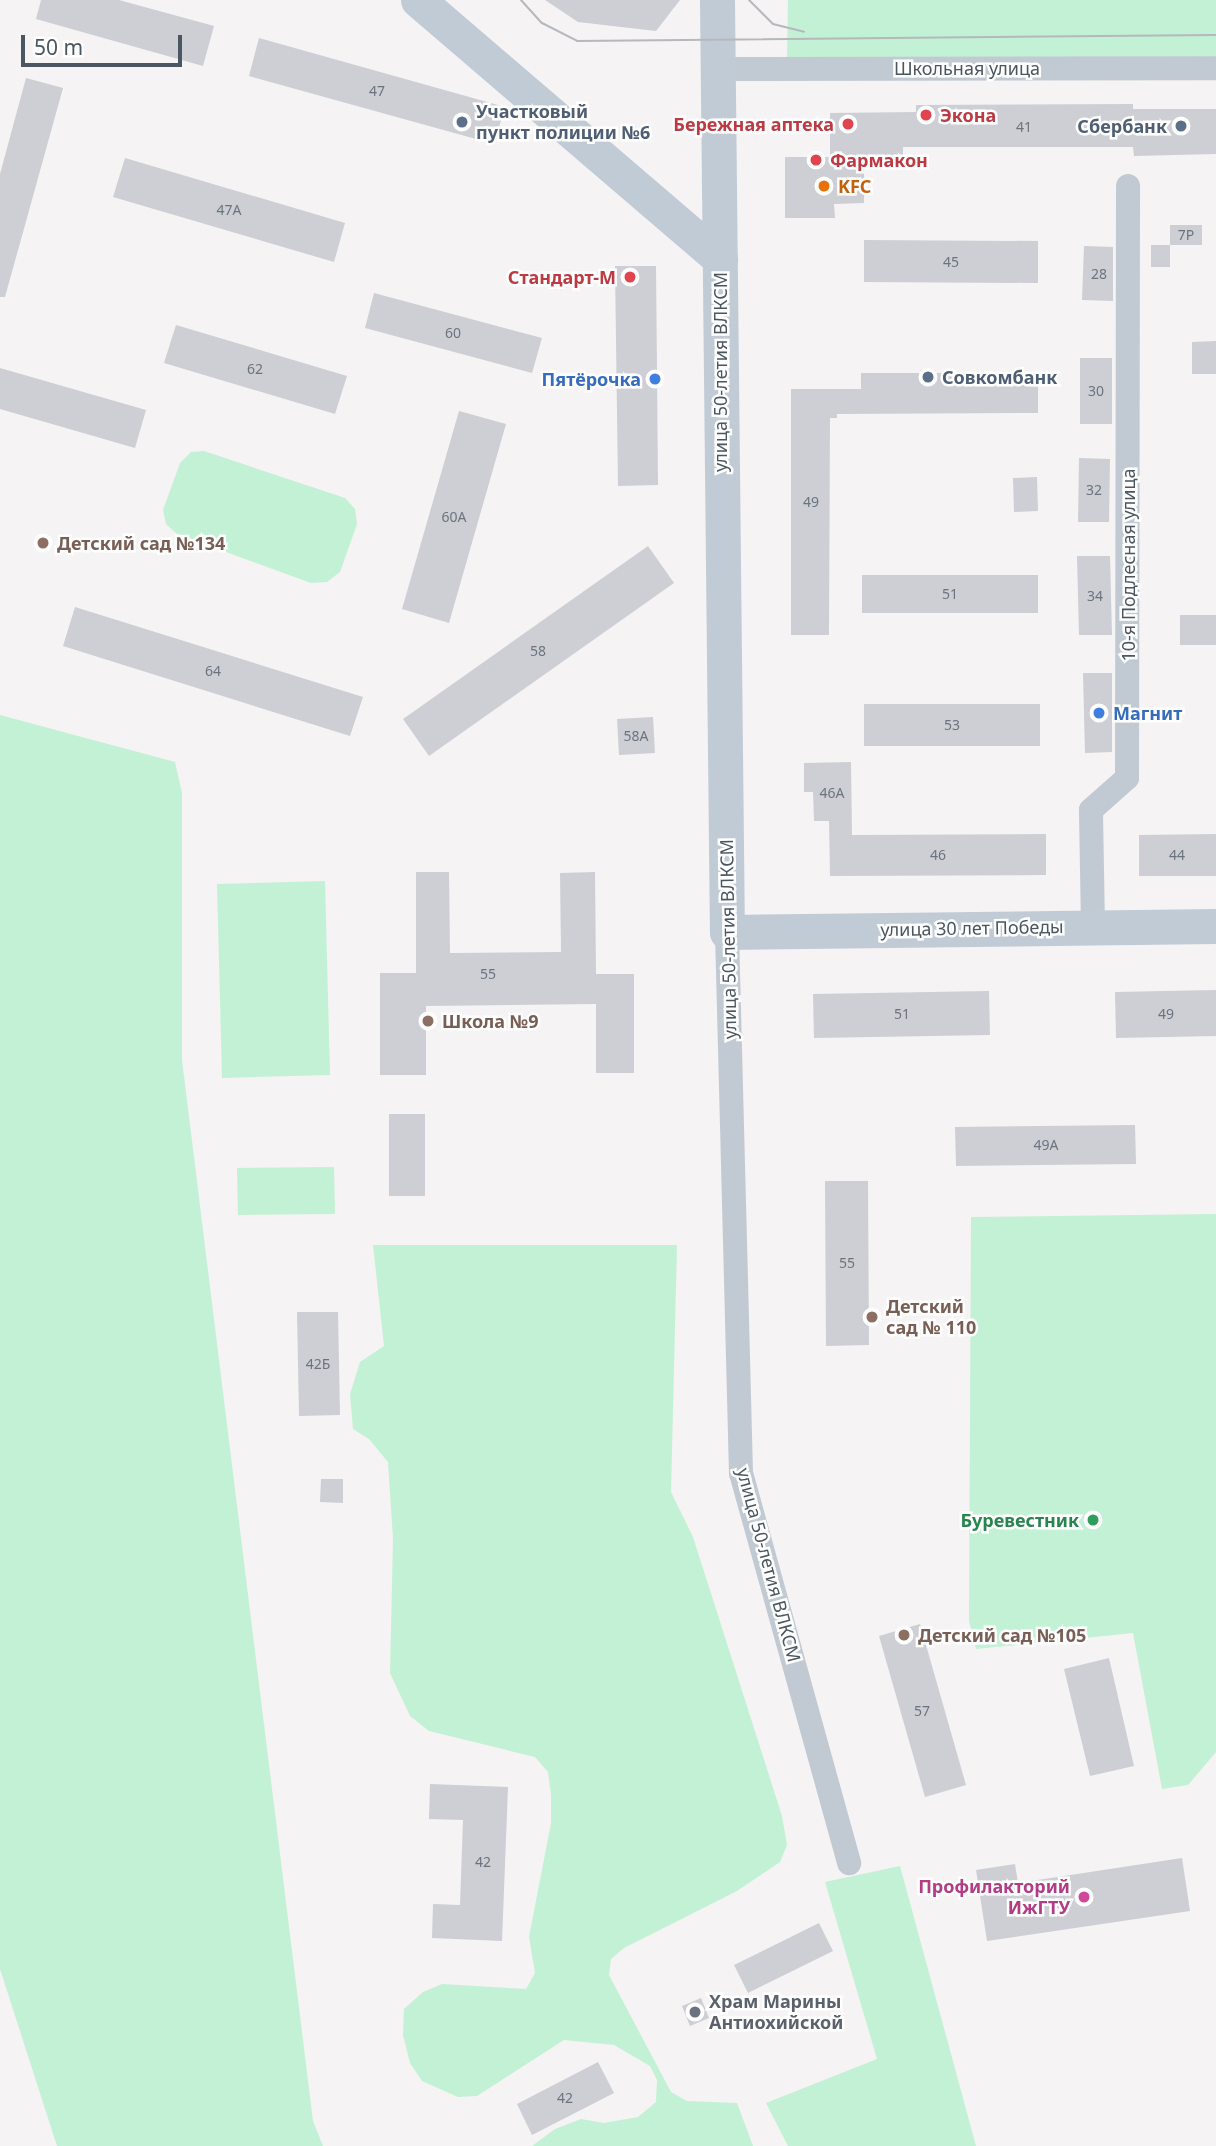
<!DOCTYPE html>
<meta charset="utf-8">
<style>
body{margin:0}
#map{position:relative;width:1216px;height:2146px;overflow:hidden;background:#f5f3f3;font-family:"Noto Sans",sans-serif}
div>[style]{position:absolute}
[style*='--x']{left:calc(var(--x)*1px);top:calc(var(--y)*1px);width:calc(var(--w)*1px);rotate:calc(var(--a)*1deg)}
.green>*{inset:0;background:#c3f1d5}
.building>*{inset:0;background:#cdcfd5}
.street>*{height:24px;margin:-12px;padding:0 12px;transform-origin:12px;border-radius:12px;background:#c1cad2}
.secondary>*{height:35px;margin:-17.5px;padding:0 17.5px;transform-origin:17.5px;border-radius:17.5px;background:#c1cbd6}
.tram>*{height:2px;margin:-1px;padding:0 1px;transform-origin:1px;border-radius:1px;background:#b5b8bd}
.dots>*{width:19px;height:19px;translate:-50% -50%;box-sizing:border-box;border:4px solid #fff;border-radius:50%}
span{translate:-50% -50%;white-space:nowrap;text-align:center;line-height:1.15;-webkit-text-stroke:5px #fff;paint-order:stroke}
.number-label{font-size:14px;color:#6b747e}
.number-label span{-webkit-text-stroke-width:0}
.street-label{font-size:18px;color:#4a5661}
.service-label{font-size:18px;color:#4e5e75;font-weight:700}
.left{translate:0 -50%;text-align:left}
.right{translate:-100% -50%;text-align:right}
.health-label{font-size:18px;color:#be3a42;font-weight:700}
.food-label{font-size:18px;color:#c56008;font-weight:700}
.shop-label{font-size:18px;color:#366cbe;font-weight:700}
.education-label{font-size:18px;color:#785e54;font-weight:700}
.leisure-label{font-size:18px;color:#27864d;font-weight:700}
.hotel-label{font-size:18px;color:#b23c85;font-weight:700}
.worship-label{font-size:18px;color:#5b616d;font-weight:700}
.scale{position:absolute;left:21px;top:35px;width:161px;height:32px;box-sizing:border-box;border:4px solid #4a5661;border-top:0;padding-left:9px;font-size:21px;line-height:24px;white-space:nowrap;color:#4a5661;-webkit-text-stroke:5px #fff;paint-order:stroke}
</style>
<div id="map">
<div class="green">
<div style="clip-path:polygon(788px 0,1216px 0,1216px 60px,787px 60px)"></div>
<div style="clip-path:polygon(204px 451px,345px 498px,355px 509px,357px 524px,340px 572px,327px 582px,311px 583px,177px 534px,166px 524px,163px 510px,180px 463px,191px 452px)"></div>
<div style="clip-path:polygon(0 715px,175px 762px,182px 793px,182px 1060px,313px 2121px,323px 2146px,57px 2146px,0 1969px)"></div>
<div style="clip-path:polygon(325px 881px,330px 1075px,222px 1078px,217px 884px)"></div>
<div style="clip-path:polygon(334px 1167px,335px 1214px,238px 1215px,237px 1168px)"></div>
<div style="clip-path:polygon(1216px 1214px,1216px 1752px,1188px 1785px,1162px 1789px,1133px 1633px,976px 1649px,969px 1621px,971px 1217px)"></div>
<div style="clip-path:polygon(373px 1245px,677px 1245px,671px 1492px,693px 1537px,782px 1816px,787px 1845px,780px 1862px,737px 1891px,624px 1948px,611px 1959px,609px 1975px,671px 2092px,687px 2101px,737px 2103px,753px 2146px,532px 2146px,555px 2129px,581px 2119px,604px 2123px,638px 2117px,656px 2102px,657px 2080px,650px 2066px,614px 2045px,564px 2040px,477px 2096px,458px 2097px,422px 2081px,410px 2063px,403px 2035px,404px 2009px,423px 1992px,442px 1984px,526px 1989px,535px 1973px,529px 1937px,551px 1823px,551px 1795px,548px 1772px,535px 1757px,429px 1731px,410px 1716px,390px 1673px,393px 1539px,388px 1462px,369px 1439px,353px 1429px,350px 1394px,360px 1362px,384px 1346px)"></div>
<div style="clip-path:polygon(900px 1866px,976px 2146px,788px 2146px,766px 2103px,877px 2059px,825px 1882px)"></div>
</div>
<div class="building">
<div style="clip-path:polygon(41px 0,119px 0,214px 26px,203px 66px,36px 19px)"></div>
<div style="clip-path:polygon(545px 0,680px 0,656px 31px,578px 22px)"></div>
<div style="clip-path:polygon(259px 38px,505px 107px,494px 144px,249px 76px)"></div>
<div style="clip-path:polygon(26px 78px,63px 88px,5px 297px,0 297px,0 174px)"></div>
<div style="clip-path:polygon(1133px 104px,1133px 109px,1216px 109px,1216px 154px,1134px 156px,1133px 147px,903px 147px,903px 156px,864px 157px,864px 203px,834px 204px,835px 218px,785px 218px,785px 157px,830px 157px,830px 113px,916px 112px,916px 105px)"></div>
<div style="clip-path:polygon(125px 158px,345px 223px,334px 262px,113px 197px)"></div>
<div style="clip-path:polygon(1170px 225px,1202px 225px,1202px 245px,1170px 245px)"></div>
<div style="clip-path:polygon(864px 240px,1038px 241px,1038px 283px,864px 282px)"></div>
<div style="clip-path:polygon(1151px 245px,1170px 245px,1170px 267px,1151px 267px)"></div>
<div style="clip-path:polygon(1084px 246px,1113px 247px,1113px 301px,1082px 300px)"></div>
<div style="clip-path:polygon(615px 266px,656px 266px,658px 485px,618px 486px)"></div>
<div style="clip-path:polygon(374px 293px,542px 338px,532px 373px,365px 328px)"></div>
<div style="clip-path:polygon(176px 325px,347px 376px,335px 414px,164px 363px)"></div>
<div style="clip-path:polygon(1216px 341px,1216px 374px,1192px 374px,1192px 342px)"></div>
<div style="clip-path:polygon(1080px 358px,1112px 358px,1112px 424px,1080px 424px)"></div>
<div style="clip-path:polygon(0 368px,146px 410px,135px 448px,0 409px)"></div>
<div style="clip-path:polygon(861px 373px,1038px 373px,1038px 413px,837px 414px,837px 418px,830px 418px,829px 635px,791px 635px,791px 389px,861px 389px)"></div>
<div style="clip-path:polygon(459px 411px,506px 424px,449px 623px,402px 609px)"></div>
<div style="clip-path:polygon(1079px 458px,1110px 459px,1109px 522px,1078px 522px)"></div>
<div style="clip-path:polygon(1037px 477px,1038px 511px,1014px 512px,1013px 478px)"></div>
<div style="clip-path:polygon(648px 546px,674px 583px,429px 756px,403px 719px)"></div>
<div style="clip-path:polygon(1077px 556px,1110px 556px,1112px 635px,1079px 635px)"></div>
<div style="clip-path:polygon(862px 575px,1038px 575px,1038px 613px,862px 613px)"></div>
<div style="clip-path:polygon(75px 607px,363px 697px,350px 736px,63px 646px)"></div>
<div style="clip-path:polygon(1180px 615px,1216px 615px,1216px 645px,1180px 645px)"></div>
<div style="clip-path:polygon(1083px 673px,1112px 673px,1112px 752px,1085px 753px)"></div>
<div style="clip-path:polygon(864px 704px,1040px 704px,1040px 746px,864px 746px)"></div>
<div style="clip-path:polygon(653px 717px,655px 753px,619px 755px,617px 719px)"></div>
<div style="clip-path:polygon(851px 762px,852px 835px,1046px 834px,1046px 875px,830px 876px,829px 821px,814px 821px,813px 792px,804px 792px,804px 763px)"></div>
<div style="clip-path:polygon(1216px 834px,1216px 876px,1139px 876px,1139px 835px)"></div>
<div style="clip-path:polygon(416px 872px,449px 872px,450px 953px,561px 952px,560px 873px,595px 872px,596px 974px,634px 974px,634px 1073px,596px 1073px,596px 1004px,426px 1006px,426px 1075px,380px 1075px,380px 973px,416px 973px)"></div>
<div style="clip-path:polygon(1216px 990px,1216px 1036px,1116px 1038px,1115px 992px)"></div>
<div style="clip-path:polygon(989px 991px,990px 1035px,814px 1038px,813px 994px)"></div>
<div style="clip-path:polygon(389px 1114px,425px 1114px,425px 1196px,389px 1196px)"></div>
<div style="clip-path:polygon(1135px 1125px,1136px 1164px,956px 1166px,955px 1127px)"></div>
<div style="clip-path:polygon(825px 1181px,868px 1181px,869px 1345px,826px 1346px)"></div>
<div style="clip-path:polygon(297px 1312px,338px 1312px,340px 1415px,299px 1416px)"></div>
<div style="clip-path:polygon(321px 1479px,343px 1479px,343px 1503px,320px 1502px)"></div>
<div style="clip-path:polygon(920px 1624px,966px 1785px,925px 1797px,879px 1636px)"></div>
<div style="clip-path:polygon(1109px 1658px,1134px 1766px,1090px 1776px,1064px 1669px)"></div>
<div style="clip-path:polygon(430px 1784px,508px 1787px,502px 1941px,432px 1938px,433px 1904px,460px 1905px,463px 1820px,429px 1819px)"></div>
<div style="clip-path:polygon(1182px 1858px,1190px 1911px,987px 1941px,976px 1870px,1015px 1864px,1018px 1883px)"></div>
<div style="clip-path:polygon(819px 1923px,833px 1951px,748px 1993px,734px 1965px)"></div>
<div style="clip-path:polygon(701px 1998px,709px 2018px,690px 2026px,682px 2006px)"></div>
<div style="clip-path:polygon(598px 2062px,614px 2093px,532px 2135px,517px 2104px)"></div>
</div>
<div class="street">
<div style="--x:718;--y:69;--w:498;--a:-0.1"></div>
<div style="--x:1093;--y:927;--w:117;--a:-91"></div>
<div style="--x:1091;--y:810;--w:48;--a:-41.6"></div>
<div style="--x:1127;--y:778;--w:592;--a:-89.9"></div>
<div style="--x:727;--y:932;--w:541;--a:88.52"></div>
<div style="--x:741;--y:1473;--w:405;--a:74.5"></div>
</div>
<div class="secondary">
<div style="--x:418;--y:0;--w:398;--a:40.6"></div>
<div style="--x:717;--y:0;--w:932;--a:89.39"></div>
<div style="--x:727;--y:932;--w:489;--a:-0.7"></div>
</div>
<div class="tram">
<div style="--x:521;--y:0;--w:31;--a:48"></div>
<div style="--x:542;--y:23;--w:39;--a:27"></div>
<div style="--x:577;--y:41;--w:639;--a:-0.54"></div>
<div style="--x:749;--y:0;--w:34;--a:45"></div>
<div style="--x:773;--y:24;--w:32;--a:14"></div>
</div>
<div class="dots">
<div style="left:926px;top:115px;background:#e0444e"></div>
<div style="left:462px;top:122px;background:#5c6f8a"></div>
<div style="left:848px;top:124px;background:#e0444e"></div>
<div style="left:1181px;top:126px;background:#5c6f8a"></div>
<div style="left:816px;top:160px;background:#e0444e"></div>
<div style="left:824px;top:186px;background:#e8710a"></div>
<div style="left:630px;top:277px;background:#e0444e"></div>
<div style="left:928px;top:377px;background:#5c6f8a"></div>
<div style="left:655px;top:379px;background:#3f7fe0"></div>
<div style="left:43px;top:543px;background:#8d6e63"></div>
<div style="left:1099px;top:713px;background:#3f7fe0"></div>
<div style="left:428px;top:1021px;background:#8d6e63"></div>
<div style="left:872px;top:1317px;background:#8d6e63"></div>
<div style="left:1093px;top:1520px;background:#2e9e5b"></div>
<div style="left:904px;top:1635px;background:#8d6e63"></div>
<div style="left:1084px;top:1897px;background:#d1479c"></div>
<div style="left:695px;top:2012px;background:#6b7280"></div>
</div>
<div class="number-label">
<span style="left:377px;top:91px">47</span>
<span style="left:1024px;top:127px">41</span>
<span style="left:229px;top:210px">47А</span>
<span style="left:1186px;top:235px">7Р</span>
<span style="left:951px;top:262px">45</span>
<span style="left:1099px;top:274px">28</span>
<span style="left:453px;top:333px">60</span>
<span style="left:255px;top:369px">62</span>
<span style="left:1096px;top:391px">30</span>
<span style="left:1094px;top:490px">32</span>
<span style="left:811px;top:502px">49</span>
<span style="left:454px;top:517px">60А</span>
<span style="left:950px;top:594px">51</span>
<span style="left:1095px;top:596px">34</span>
<span style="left:538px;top:651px">58</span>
<span style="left:213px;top:671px">64</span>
<span style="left:952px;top:725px">53</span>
<span style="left:636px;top:736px">58А</span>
<span style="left:832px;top:793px">46А</span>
<span style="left:938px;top:855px">46</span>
<span style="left:1177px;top:855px">44</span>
<span style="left:488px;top:974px">55</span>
<span style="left:902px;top:1014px">51</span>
<span style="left:1166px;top:1014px">49</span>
<span style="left:1046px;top:1145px">49А</span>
<span style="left:847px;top:1263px">55</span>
<span style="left:318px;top:1364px">42Б</span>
<span style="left:922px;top:1711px">57</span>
<span style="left:483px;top:1862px">42</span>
<span style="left:565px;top:2098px">42</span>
</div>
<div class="street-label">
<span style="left:967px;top:68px">Школьная улица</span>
<span style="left:720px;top:372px;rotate:-90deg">улица 50-летия ВЛКСМ</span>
<span style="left:1128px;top:565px;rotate:-90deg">10-я Подлесная улица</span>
<span style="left:972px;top:928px;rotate:-1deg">улица 30 лет Победы</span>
<span style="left:728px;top:939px;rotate:-91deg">улица 50-летия ВЛКСМ</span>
<span style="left:769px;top:1565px;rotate:75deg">улица 50-летия ВЛКСМ</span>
</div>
<div class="service-label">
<span class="left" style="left:476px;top:122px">Участковый<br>пункт полиции №6</span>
<span class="right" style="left:1167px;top:126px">Сбербанк</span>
<span class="left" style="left:942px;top:377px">Совкомбанк</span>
</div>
<div class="health-label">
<span class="left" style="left:940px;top:115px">Экона</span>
<span class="right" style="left:834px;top:124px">Бережная аптека</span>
<span class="left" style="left:830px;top:160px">Фармакон</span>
<span class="right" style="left:616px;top:277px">Стандарт-М</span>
</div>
<div class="food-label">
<span class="left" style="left:838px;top:186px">KFC</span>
</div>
<div class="shop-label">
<span class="right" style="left:641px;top:379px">Пятёрочка</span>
<span class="left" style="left:1113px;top:713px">Магнит</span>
</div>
<div class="education-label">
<span class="left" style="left:57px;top:543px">Детский сад №134</span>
<span class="left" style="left:442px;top:1021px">Школа №9</span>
<span class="left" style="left:886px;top:1317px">Детский<br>сад № 110</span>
<span class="left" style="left:918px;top:1635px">Детский сад №105</span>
</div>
<div class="leisure-label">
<span class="right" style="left:1079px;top:1520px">Буревестник</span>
</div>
<div class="hotel-label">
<span class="right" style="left:1070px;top:1897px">Профилакторий<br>ИжГТУ</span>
</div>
<div class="worship-label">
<span class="left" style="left:709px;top:2012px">Храм Марины<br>Антиохийской</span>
</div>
<div class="scale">50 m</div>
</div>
